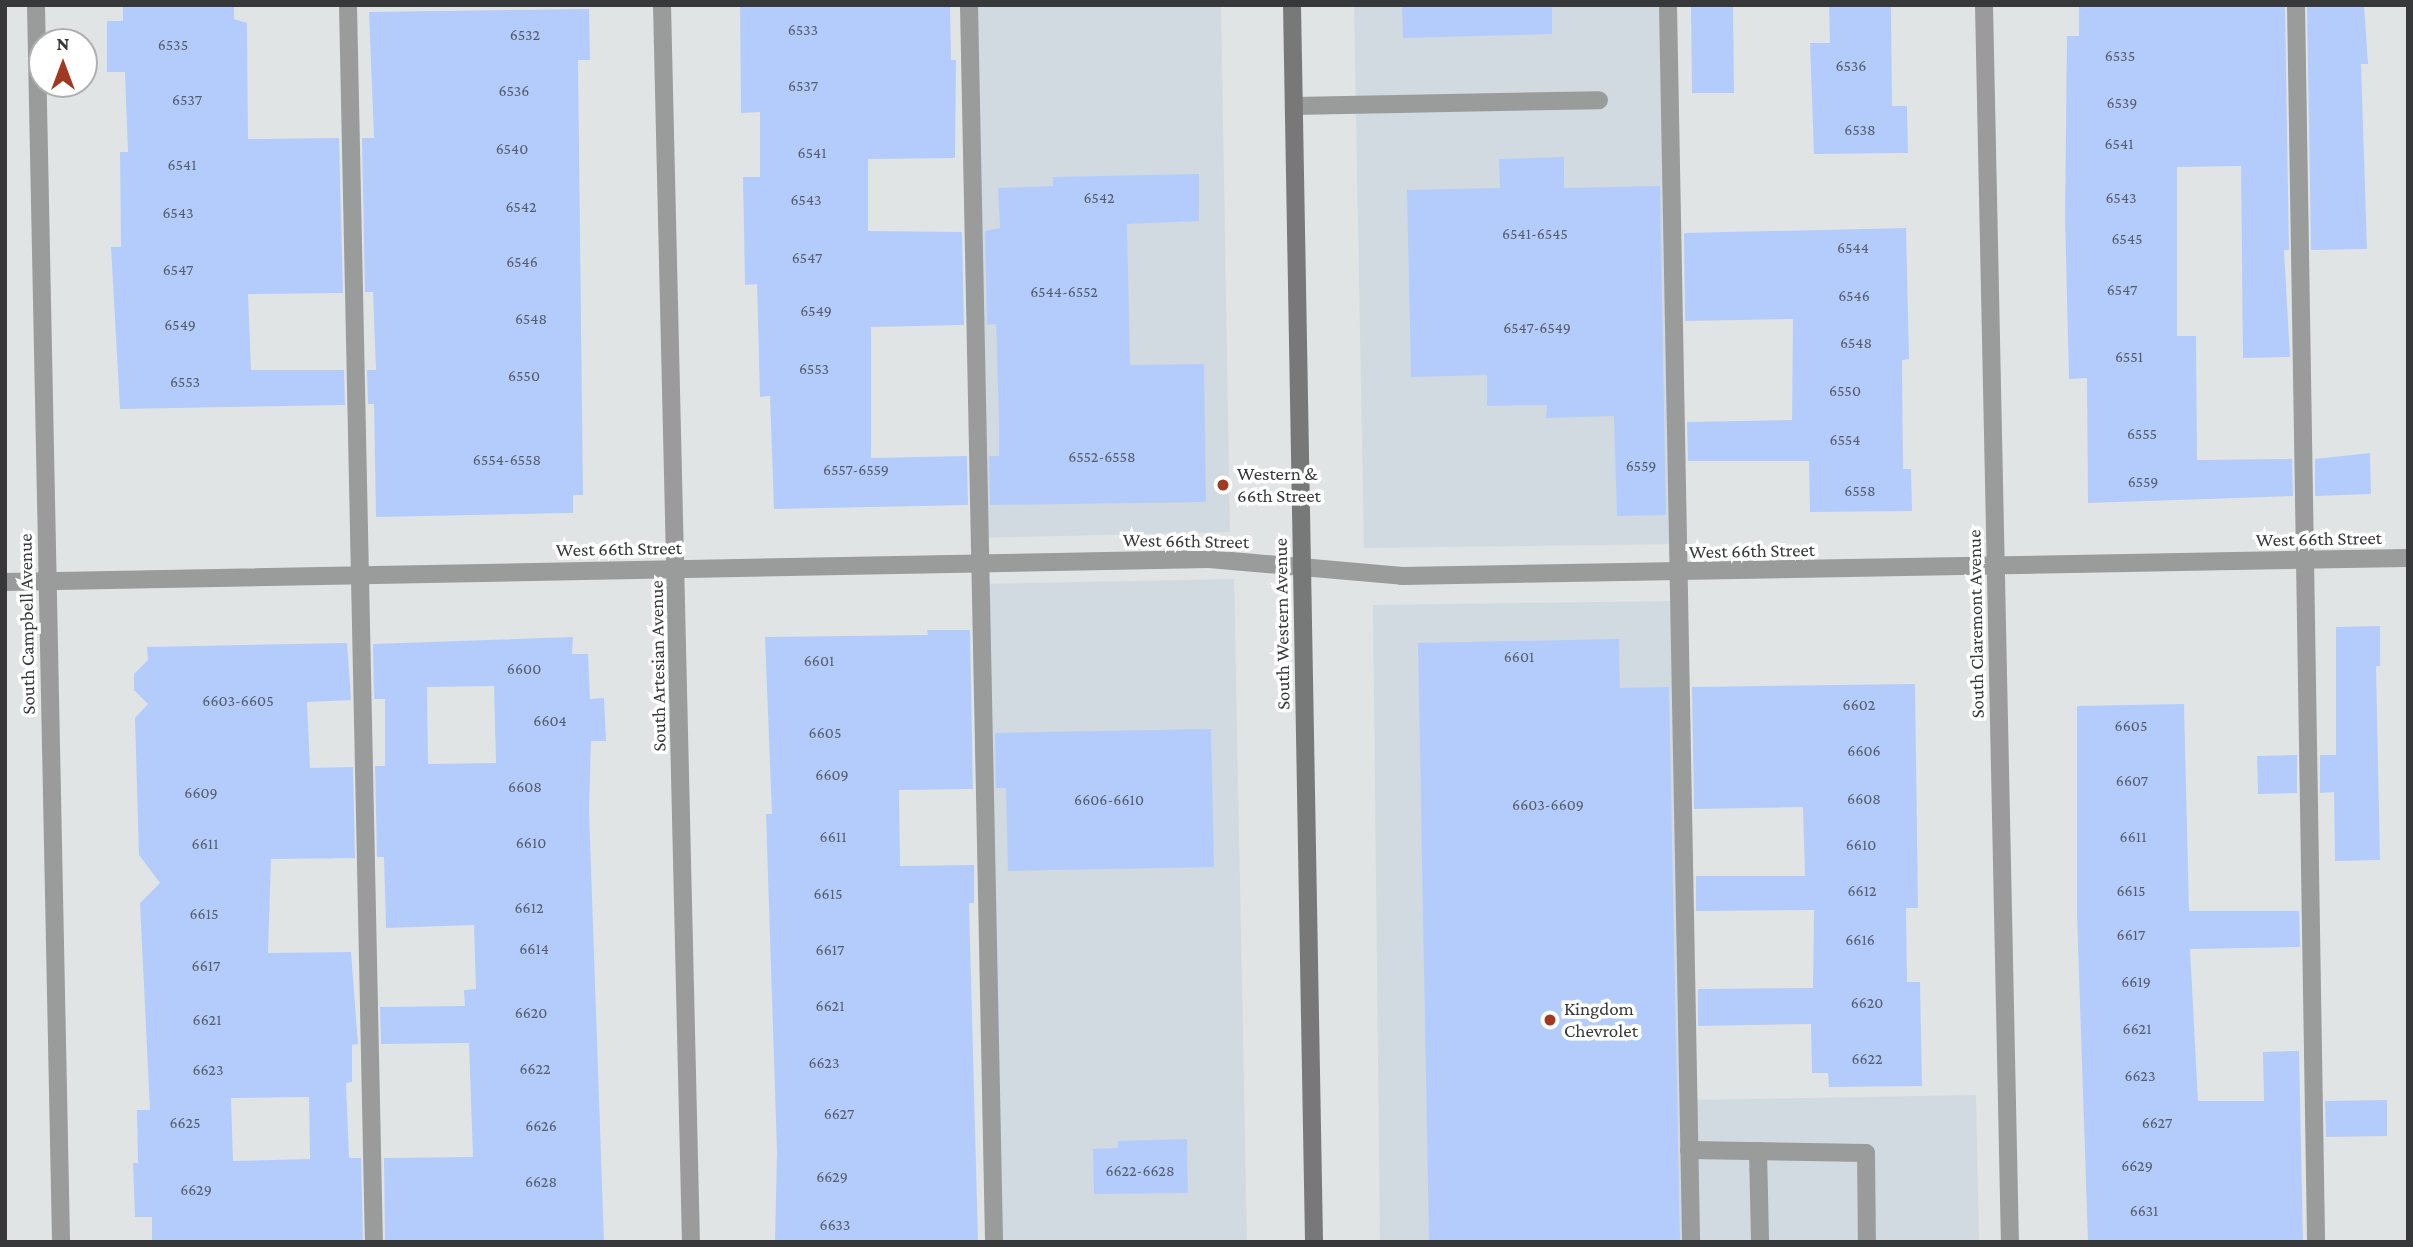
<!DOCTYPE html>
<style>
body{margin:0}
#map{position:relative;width:2413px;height:1247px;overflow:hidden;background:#e1e4e5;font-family:"Crimson Pro",serif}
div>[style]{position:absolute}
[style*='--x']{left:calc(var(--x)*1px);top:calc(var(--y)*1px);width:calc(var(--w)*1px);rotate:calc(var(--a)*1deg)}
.built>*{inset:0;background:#d0dae0}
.building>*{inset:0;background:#b4ccfb}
.lane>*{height:18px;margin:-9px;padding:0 9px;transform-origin:9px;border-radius:9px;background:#9a9b9b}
.street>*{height:18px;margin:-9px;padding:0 9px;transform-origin:9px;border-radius:9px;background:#9a9b9b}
.secondary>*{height:18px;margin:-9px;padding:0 9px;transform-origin:9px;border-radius:9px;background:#777979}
.dots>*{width:19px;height:19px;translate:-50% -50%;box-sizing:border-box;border:4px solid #fff;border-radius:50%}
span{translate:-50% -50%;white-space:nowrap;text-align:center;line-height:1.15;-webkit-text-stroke:7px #fff;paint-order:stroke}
.number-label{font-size:16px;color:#565d6a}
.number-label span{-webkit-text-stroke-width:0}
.poi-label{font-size:19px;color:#373839}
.left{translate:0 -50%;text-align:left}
.street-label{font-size:19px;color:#373839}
.frame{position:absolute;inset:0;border:7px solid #373839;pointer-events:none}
.north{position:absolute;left:28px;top:28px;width:70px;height:70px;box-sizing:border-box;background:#fff;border:2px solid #afafb0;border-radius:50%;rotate:0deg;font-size:19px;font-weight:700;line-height:28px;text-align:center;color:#373839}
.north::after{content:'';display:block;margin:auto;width:24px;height:32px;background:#a13822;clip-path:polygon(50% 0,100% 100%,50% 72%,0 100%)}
</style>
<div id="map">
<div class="built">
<div style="clip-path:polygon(969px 5px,1221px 5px,1230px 532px,978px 538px)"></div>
<div style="clip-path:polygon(1354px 5px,1668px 5px,1678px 544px,1364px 548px)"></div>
<div style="clip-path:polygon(1234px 579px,1247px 1242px,994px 1242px,979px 584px)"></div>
<div style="clip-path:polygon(1679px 601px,1688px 1100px,1976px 1095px,1979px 1242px,1380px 1242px,1373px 605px)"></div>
</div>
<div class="building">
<div style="clip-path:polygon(123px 5px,234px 5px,234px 19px,247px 23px,248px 139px,339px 138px,343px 293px,248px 294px,251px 370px,344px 370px,345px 405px,120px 409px,111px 247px,121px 247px,120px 152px,128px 152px,125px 72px,107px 72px,107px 21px,123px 21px)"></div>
<div style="clip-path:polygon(950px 5px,951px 60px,956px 60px,955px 158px,868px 159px,868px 231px,962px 232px,964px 325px,871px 327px,871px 458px,967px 456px,968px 505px,774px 509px,770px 396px,760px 397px,757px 284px,745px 285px,743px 177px,760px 177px,760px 112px,741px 113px,740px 6px)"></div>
<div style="clip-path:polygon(1402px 5px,1552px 5px,1552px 34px,1403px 38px)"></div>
<div style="clip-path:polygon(1691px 5px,1733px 5px,1734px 93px,1692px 93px)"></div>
<div style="clip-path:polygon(1829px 5px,1891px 5px,1892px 106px,1907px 106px,1908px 153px,1814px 154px,1810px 43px,1830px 43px)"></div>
<div style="clip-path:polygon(2079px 5px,2285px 5px,2289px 250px,2284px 250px,2290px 357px,2243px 358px,2241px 166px,2177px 167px,2177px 336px,2196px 336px,2197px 460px,2292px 459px,2293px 496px,2088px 503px,2087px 378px,2069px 379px,2065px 218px,2067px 36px,2079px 36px)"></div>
<div style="clip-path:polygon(2307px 5px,2364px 5px,2368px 64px,2361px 64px,2367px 249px,2311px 250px)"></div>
<div style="clip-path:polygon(589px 9px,590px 60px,578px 60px,583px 495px,573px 495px,573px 513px,376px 517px,374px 404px,368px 404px,367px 370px,376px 370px,373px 292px,365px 292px,362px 138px,374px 138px,369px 12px)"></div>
<div style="clip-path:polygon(1564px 157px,1564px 188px,1660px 186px,1666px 515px,1617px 516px,1614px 416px,1546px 418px,1547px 405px,1487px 406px,1487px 375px,1411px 377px,1407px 190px,1500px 188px,1499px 159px)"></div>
<div style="clip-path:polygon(1199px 174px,1199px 221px,1127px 224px,1130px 365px,1204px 364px,1206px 502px,990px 505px,989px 456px,999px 456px,999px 419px,996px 324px,987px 325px,985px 231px,1000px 228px,998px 188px,1053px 186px,1053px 177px)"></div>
<div style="clip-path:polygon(1906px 228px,1909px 359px,1902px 360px,1903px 469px,1911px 469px,1912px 511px,1810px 512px,1809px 461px,1688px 461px,1687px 422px,1792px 420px,1793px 319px,1685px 321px,1684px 233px)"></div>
<div style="clip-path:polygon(2370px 453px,2371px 494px,2315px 496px,2315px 459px)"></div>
<div style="clip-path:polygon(2380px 626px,2380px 666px,2376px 666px,2380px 860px,2335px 861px,2334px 792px,2320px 793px,2320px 755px,2336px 755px,2336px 627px)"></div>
<div style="clip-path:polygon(927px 630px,970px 630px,973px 789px,899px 790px,900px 866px,974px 865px,974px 903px,969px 903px,978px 1242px,775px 1242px,777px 1152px,766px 814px,772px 814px,765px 637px,928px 635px)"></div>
<div style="clip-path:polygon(evenodd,573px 637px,572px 654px,588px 654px,590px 699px,604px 698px,606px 741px,591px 741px,589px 810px,604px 1242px,385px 1242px,384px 1158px,473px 1157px,469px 1043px,381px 1044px,380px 1007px,465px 1006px,464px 990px,476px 989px,474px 925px,386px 928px,384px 857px,377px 857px,375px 766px,385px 766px,385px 699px,374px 699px,373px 644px,573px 637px,494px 686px,496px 763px,428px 764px,427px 687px,494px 686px)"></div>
<div style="clip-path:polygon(1619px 639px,1620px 688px,1669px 687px,1680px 1242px,1429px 1242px,1418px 643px)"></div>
<div style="clip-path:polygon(evenodd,347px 643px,351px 700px,307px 702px,310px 768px,353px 767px,355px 858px,271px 859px,268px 953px,351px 952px,358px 1044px,352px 1045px,352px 1082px,346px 1083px,349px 1158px,361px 1158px,363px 1242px,152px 1242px,152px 1217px,135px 1217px,133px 1163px,138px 1163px,137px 1110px,150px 1110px,140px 903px,160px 883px,139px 855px,135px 718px,148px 704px,134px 690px,134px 674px,148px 660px,147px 647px,347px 643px,309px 1097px,310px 1159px,233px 1161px,231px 1098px,309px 1097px)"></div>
<div style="clip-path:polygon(1915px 684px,1918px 908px,1906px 908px,1907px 982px,1920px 982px,1922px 1086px,1829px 1087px,1828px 1073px,1812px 1073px,1811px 1024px,1698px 1026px,1698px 989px,1813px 988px,1814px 910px,1696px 911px,1696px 876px,1805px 876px,1803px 807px,1694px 809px,1692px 687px)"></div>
<div style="clip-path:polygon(2184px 704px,2189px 911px,2299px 911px,2300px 947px,2190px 949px,2198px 1101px,2264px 1101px,2263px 1052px,2299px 1051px,2303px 1242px,2088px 1242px,2077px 915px,2077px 706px)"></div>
<div style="clip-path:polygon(1211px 729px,1214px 867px,1008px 871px,1006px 788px,996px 788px,995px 733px)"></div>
<div style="clip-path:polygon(2297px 755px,2297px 793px,2258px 794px,2257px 756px)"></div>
<div style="clip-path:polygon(2387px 1100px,2387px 1136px,2326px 1137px,2325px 1101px)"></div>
<div style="clip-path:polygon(1187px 1139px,1188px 1193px,1094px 1194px,1093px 1149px,1118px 1148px,1118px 1141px)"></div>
</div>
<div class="lane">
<div style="--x:348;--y:5;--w:1237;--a:88.8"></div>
<div style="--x:969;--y:5;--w:1237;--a:88.84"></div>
<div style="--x:1668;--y:5;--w:1237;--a:88.93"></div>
<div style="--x:2296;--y:5;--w:1237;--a:89.07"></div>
<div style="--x:1294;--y:106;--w:305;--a:-1.1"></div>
<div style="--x:1689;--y:1150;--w:177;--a:1"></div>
<div style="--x:1866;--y:1153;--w:89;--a:89.4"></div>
<div style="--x:1758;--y:1151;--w:91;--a:88.7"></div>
</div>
<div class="street">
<div style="--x:36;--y:5;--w:1237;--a:88.84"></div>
<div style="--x:662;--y:5;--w:1237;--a:88.66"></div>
<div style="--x:1984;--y:5;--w:1237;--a:88.8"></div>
<div style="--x:5;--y:582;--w:1204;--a:-1.09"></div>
<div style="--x:1209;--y:559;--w:194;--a:5"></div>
<div style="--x:1402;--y:576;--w:1006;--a:-1.03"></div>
</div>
<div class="secondary">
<div style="--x:1292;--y:5;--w:1237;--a:88.98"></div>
</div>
<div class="dots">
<div style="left:1223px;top:485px;background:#a13822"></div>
<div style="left:1550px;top:1020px;background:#a13822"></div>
</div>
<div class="number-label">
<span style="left:803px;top:30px">6533</span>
<span style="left:525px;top:35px">6532</span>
<span style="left:173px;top:45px">6535</span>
<span style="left:2120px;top:56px">6535</span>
<span style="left:1851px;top:66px">6536</span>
<span style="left:803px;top:86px">6537</span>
<span style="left:514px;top:91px">6536</span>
<span style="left:187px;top:100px">6537</span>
<span style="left:2122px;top:103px">6539</span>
<span style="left:1860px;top:130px">6538</span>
<span style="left:2119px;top:144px">6541</span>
<span style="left:512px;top:149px">6540</span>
<span style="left:812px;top:153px">6541</span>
<span style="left:182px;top:165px">6541</span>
<span style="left:1099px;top:198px">6542</span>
<span style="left:2121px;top:198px">6543</span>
<span style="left:806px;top:200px">6543</span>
<span style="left:521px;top:207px">6542</span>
<span style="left:178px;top:213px">6543</span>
<span style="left:1535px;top:234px">6541-6545</span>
<span style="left:2127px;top:239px">6545</span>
<span style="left:1853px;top:248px">6544</span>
<span style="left:807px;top:258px">6547</span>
<span style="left:522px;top:262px">6546</span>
<span style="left:178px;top:270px">6547</span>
<span style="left:2122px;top:290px">6547</span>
<span style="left:1064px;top:292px">6544-6552</span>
<span style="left:1854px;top:296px">6546</span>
<span style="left:816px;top:311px">6549</span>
<span style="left:531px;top:319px">6548</span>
<span style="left:180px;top:325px">6549</span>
<span style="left:1537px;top:328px">6547-6549</span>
<span style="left:1856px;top:343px">6548</span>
<span style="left:2129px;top:357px">6551</span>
<span style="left:814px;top:369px">6553</span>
<span style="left:524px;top:376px">6550</span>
<span style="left:185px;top:382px">6553</span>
<span style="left:1845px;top:391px">6550</span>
<span style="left:2142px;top:434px">6555</span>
<span style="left:1845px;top:440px">6554</span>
<span style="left:1102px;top:457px">6552-6558</span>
<span style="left:507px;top:460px">6554-6558</span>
<span style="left:1641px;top:466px">6559</span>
<span style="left:856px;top:470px">6557-6559</span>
<span style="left:2143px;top:482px">6559</span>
<span style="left:1860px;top:491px">6558</span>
<span style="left:1519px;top:657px">6601</span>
<span style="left:819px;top:661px">6601</span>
<span style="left:524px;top:669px">6600</span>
<span style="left:238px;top:701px">6603-6605</span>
<span style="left:1859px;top:705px">6602</span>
<span style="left:550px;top:721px">6604</span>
<span style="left:2131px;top:726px">6605</span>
<span style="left:825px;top:733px">6605</span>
<span style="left:1864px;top:751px">6606</span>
<span style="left:832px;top:775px">6609</span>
<span style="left:2132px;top:781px">6607</span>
<span style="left:525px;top:787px">6608</span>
<span style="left:201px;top:793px">6609</span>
<span style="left:1864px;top:799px">6608</span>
<span style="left:1109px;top:800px">6606-6610</span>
<span style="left:1548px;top:805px">6603-6609</span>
<span style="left:833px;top:837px">6611</span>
<span style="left:2133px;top:837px">6611</span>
<span style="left:531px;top:843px">6610</span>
<span style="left:205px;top:844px">6611</span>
<span style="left:1861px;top:845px">6610</span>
<span style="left:1862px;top:891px">6612</span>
<span style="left:2131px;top:891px">6615</span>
<span style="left:828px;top:894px">6615</span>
<span style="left:529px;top:908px">6612</span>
<span style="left:204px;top:914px">6615</span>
<span style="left:2131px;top:935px">6617</span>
<span style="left:1860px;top:940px">6616</span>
<span style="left:534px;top:949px">6614</span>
<span style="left:830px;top:950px">6617</span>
<span style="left:206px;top:966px">6617</span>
<span style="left:2136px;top:982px">6619</span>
<span style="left:1867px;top:1003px">6620</span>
<span style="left:830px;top:1006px">6621</span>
<span style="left:531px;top:1013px">6620</span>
<span style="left:207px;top:1020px">6621</span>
<span style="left:2137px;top:1029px">6621</span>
<span style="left:1867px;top:1059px">6622</span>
<span style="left:824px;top:1063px">6623</span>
<span style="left:535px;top:1069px">6622</span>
<span style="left:208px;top:1070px">6623</span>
<span style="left:2140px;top:1076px">6623</span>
<span style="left:839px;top:1114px">6627</span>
<span style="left:185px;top:1123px">6625</span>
<span style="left:2157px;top:1123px">6627</span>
<span style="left:541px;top:1126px">6626</span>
<span style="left:2137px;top:1166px">6629</span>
<span style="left:1140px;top:1171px">6622-6628</span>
<span style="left:832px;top:1177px">6629</span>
<span style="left:541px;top:1182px">6628</span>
<span style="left:196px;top:1190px">6629</span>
<span style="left:2144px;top:1211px">6631</span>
<span style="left:835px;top:1225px">6633</span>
</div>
<div class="poi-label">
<span class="left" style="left:1237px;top:485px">Western &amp;<br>66th Street</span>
<span class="left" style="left:1564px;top:1020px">Kingdom<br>Chevrolet</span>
</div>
<div class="street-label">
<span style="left:2319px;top:539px;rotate:-1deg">West 66th Street</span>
<span style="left:1186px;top:541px;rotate:1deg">West 66th Street</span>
<span style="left:619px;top:549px;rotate:-1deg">West 66th Street</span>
<span style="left:1752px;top:551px;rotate:-1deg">West 66th Street</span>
<span style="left:27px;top:624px;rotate:-91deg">South Campbell Avenue</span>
<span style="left:1282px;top:624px;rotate:-91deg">South Western Avenue</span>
<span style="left:1976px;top:624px;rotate:-91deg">South Claremont Avenue</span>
<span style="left:658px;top:666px;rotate:-91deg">South Artesian Avenue</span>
</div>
<div class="frame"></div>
<div class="north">N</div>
</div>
